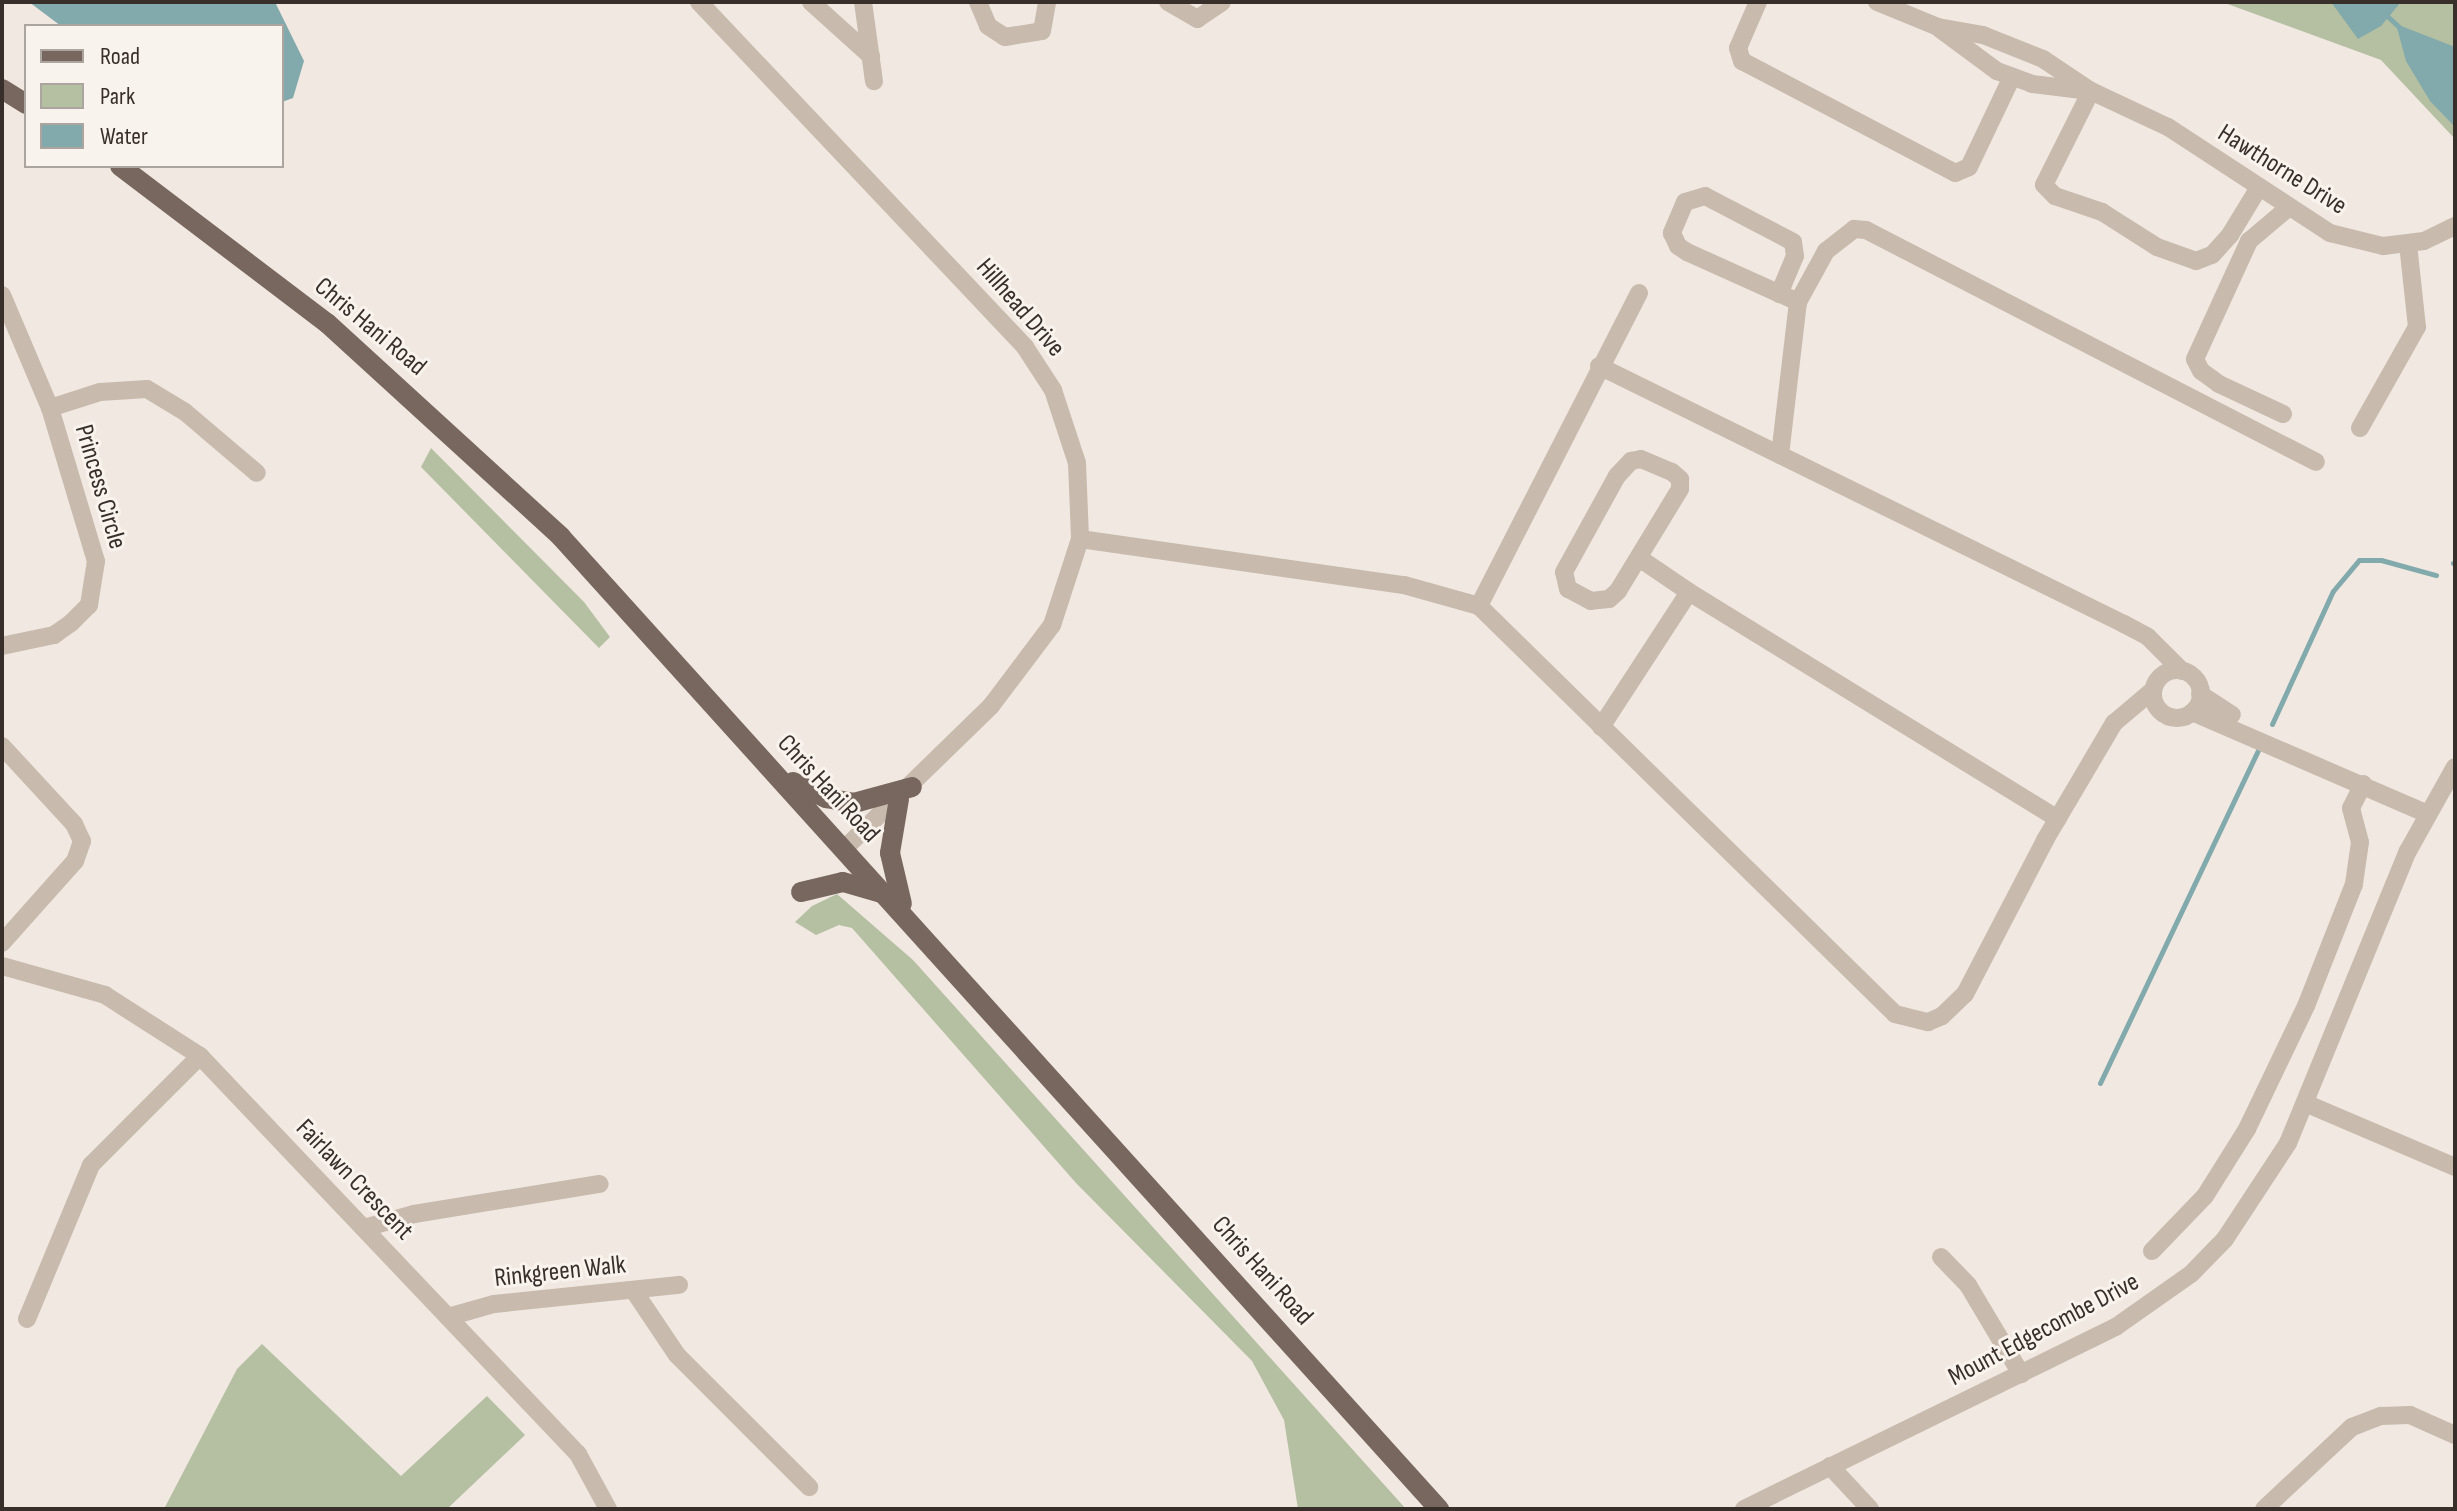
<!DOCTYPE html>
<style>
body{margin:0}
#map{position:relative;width:2457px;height:1511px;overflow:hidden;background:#f1e9e1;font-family:"Sofia Sans Condensed",sans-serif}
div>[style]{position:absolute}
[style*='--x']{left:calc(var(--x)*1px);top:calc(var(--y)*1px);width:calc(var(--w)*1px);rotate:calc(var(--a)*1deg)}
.green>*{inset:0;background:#b5bfa2}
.water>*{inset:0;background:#82aaac}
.stream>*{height:5px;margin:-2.5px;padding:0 2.5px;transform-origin:2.5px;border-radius:2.5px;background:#82aaac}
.minor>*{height:18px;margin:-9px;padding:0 9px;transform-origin:9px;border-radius:9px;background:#c8baad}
.minor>.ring{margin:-9px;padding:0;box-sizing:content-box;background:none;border:18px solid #c8baad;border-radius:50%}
.major>*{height:20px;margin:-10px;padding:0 10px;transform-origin:10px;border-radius:10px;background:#78675e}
span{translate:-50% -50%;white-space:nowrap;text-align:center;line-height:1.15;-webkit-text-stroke:6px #f9f3ed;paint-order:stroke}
.street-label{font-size:26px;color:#382f2b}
.frame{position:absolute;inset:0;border:4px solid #382f2b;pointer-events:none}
.legend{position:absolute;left:24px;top:24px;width:260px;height:144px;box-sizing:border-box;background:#f9f3ed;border:2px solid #aca59f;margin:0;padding:10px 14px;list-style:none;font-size:24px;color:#382f2b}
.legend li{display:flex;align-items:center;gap:16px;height:40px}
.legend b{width:40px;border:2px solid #aca59f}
</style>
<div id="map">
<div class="green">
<div style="clip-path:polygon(2222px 2px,2455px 2px,2455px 139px,2381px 60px)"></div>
<div style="clip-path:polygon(431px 448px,584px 602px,610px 637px,599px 648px,421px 467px)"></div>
<div style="clip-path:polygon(837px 894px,913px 960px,1406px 1509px,1298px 1509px,1284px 1420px,1252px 1361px,1076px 1183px,852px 928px,839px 925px,816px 935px,795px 922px,812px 906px)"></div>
<div style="clip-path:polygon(262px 1344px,401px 1476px,487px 1396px,525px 1435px,447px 1509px,164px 1509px,237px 1369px)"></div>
</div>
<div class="water">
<div style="clip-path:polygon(29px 2px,275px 2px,304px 61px,293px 98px,282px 102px,282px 26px,61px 26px)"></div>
<div style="clip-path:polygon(2331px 2px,2401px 2px,2381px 26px,2358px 39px)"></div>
<div style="clip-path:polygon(2396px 24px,2455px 47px,2455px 127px,2430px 101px,2406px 61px)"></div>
</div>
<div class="stream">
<div style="--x:2384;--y:13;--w:22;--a:43"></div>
<div style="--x:2453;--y:563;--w:2;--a:-27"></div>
<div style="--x:2272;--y:724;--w:146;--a:-65.4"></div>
<div style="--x:2333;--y:591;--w:40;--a:-50"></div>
<div style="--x:2359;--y:560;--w:22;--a:0"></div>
<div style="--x:2381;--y:560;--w:57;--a:15.3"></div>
<div style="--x:2100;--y:1083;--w:371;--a:-64.6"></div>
</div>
<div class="minor">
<div style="--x:699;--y:2;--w:475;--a:46.6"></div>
<div style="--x:1025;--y:347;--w:51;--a:56.9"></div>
<div style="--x:1053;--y:390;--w:77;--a:71.8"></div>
<div style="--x:1077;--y:463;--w:76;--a:87.7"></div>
<div style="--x:1080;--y:539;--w:90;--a:108"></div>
<div style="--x:1052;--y:625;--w:101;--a:127"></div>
<div style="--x:991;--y:706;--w:202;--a:135.8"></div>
<div style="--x:811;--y:2;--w:81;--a:42"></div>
<div style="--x:863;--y:2;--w:80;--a:82.1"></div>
<div style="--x:978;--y:2;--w:26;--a:67"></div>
<div style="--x:988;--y:26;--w:20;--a:33"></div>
<div style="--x:1005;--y:37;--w:37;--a:-9"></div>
<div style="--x:1042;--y:31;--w:29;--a:-80"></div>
<div style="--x:1168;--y:2;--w:34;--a:30"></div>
<div style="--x:1197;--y:19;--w:30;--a:-34"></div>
<div style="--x:1758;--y:2;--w:50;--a:113.5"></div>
<div style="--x:1738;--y:48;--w:14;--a:73"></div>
<div style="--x:1742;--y:61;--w:241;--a:27.7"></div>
<div style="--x:1955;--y:173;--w:15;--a:-23"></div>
<div style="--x:1969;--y:167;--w:100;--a:-64.5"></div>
<div style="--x:1877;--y:2;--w:66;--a:22.3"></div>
<div style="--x:1938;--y:27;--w:46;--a:10.1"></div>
<div style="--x:1983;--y:35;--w:65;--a:21.8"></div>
<div style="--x:2043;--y:59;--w:58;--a:33.7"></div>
<div style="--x:2091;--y:91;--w:85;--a:25.1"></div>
<div style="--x:2168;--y:127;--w:194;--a:33.2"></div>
<div style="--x:2330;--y:233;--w:55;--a:13.8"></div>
<div style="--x:2383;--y:246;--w:41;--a:-7"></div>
<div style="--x:2424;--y:241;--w:34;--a:-26"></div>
<div style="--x:1940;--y:29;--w:71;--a:36.4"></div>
<div style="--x:1997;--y:71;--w:37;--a:20"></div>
<div style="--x:2032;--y:84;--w:58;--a:6.9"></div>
<div style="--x:2091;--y:91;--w:105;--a:116.6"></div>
<div style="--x:2044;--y:185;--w:16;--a:45"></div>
<div style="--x:2055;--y:196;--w:50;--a:18.8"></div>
<div style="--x:2102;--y:212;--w:65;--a:32.5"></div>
<div style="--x:2157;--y:247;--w:41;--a:19.7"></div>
<div style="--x:2196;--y:261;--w:17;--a:-21"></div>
<div style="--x:2212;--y:255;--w:27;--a:-48"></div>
<div style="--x:2230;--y:235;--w:54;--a:-58.7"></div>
<div style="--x:1639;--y:293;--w:352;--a:117.1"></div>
<div style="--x:1479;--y:606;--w:583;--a:44.44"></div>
<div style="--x:1895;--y:1014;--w:34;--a:14"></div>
<div style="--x:1928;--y:1022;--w:15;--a:-23"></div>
<div style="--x:1942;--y:1016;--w:32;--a:-44"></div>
<div style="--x:1965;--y:994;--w:174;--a:-62.5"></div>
<div style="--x:2045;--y:840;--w:136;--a:-59.5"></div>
<div style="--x:2114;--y:723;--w:51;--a:-40.2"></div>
<div style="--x:1779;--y:294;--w:41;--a:-67.2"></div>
<div style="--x:1795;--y:256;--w:14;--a:-98"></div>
<div style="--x:1793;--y:242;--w:99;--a:-152.4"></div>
<div style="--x:1705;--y:196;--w:21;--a:163"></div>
<div style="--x:1685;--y:202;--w:34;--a:113"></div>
<div style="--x:1672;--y:233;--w:14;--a:65"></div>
<div style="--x:1678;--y:246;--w:11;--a:34"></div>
<div style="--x:1687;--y:252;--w:122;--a:24.2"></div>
<div style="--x:2;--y:295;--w:123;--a:67"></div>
<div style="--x:50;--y:408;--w:160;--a:73.3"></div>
<div style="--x:96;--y:561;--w:45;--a:99"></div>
<div style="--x:89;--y:605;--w:25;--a:135"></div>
<div style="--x:71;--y:623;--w:21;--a:145"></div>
<div style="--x:54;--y:635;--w:53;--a:168.1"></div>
<div style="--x:1599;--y:366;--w:585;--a:26.17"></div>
<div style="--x:2124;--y:624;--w:27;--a:28"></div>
<div style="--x:2148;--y:637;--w:48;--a:45"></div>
<div style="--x:50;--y:408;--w:52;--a:-17.7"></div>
<div style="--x:100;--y:392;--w:47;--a:-3.7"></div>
<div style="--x:147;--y:389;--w:44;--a:31.2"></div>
<div style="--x:185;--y:412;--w:94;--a:40.3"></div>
<div style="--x:2283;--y:414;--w:71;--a:-154.9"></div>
<div style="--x:2219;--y:384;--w:22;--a:-144"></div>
<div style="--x:2201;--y:371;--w:13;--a:-117"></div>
<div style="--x:2195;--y:359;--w:130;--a:-65.4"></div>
<div style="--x:2249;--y:241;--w:51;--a:-40.2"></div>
<div style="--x:2360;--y:428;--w:116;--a:-60.6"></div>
<div style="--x:2417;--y:327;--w:83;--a:-96.2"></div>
<div style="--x:1780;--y:455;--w:154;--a:-83.3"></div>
<div style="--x:1798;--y:302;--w:58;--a:-61.2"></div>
<div style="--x:1826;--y:251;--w:36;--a:-38"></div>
<div style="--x:1854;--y:229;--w:12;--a:5"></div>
<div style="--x:1866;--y:230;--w:506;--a:27.27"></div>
<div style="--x:1641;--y:459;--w:34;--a:23"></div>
<div style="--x:1672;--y:472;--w:11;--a:41"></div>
<div style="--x:1680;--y:479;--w:10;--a:90"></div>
<div style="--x:1680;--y:489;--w:119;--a:121.3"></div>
<div style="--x:1618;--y:591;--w:12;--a:138"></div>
<div style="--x:1609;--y:599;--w:18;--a:174"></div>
<div style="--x:1591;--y:601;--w:26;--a:-152"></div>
<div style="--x:1568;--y:589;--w:17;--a:-103"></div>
<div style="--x:1564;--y:572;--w:110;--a:-61.1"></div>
<div style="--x:1617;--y:476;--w:21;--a:-47"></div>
<div style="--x:1631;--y:461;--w:10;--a:-11"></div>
<div style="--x:1080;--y:539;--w:327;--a:8.1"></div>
<div style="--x:1404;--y:585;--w:78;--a:15.6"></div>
<div style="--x:1642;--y:560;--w:57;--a:34.2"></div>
<div class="ring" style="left:2153px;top:670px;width:30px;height:30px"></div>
<div style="--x:2200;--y:694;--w:38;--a:33"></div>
<div style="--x:2192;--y:712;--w:254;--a:23.4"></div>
<div style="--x:1601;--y:727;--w:161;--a:-56.9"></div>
<div style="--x:1689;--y:592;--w:433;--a:31.6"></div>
<div style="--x:2;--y:746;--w:106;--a:47.3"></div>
<div style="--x:74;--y:824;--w:19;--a:65"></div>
<div style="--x:82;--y:841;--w:21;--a:109"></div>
<div style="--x:75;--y:861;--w:110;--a:131.7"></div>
<div style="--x:2;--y:966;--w:107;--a:15.7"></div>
<div style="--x:105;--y:995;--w:113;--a:32.7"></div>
<div style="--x:200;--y:1056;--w:549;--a:46.48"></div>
<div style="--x:578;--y:1454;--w:63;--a:61.4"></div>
<div style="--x:2305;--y:1103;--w:163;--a:23.1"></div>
<div style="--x:364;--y:1228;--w:52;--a:-15.6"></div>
<div style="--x:414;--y:1214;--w:188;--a:-9.2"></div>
<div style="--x:2152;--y:1251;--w:76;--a:-46.1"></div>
<div style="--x:2205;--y:1196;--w:79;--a:-57.9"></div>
<div style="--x:2247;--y:1129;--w:136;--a:-64.4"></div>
<div style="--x:2306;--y:1006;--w:131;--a:-68.5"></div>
<div style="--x:2354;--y:884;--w:42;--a:-81.9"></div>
<div style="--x:2360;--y:842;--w:35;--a:-105"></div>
<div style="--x:2351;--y:808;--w:27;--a:-63"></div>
<div style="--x:1941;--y:1257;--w:39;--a:46"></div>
<div style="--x:1968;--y:1285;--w:104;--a:59.2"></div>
<div style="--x:634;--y:1291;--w:77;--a:56.1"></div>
<div style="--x:677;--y:1355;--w:187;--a:45"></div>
<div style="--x:448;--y:1317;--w:48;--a:-15.8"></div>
<div style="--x:494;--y:1304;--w:186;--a:-5.9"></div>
<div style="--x:27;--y:1319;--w:167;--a:-67.4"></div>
<div style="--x:91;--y:1165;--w:154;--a:-45"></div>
<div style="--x:1830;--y:1466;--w:59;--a:47.1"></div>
<div style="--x:1744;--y:1509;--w:415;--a:-26.1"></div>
<div style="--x:2117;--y:1326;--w:90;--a:-35.1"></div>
<div style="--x:2191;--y:1274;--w:49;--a:-45.8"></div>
<div style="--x:2225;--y:1239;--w:115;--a:-56.7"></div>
<div style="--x:2288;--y:1143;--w:316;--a:-67.7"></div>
<div style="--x:2408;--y:851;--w:96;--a:-60.8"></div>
<div style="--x:2264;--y:1509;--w:120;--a:-43"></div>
<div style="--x:2352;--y:1427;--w:31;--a:-21"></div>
<div style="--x:2381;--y:1416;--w:29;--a:-2"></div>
<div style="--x:2410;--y:1415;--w:49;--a:24"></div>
</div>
<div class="major">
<div style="--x:2;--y:89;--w:28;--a:32"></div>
<div style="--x:120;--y:166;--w:260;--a:37.2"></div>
<div style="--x:327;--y:323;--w:317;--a:42.4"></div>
<div style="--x:561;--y:537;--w:1310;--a:47.91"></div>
<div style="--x:793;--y:782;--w:37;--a:26"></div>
<div style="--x:826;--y:798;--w:28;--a:10"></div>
<div style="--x:854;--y:803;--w:60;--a:-15.4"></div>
<div style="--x:899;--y:799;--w:55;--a:99.5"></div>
<div style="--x:890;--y:853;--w:52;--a:76.8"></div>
<div style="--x:801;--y:892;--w:43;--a:-13.4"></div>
<div style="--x:843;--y:882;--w:44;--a:15.9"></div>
</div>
<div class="street-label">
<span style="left:2282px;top:170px;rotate:32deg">Hawthorne Drive</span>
<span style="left:1020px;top:308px;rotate:49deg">Hillhead Drive</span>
<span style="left:370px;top:327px;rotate:40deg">Chris Hani Road</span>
<span style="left:100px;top:487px;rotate:74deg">Princess Circle</span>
<span style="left:828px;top:789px;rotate:47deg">Chris Hani Road</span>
<span style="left:354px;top:1180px;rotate:46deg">Fairlawn Crescent</span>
<span style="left:1262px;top:1271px;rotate:48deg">Chris Hani Road</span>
<span style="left:560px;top:1272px;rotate:-6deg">Rinkgreen Walk</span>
<span style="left:2044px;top:1330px;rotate:-28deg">Mount Edgecombe Drive</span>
</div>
<div class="frame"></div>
<ul class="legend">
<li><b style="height:10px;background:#78675e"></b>Road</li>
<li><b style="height:22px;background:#b5bfa2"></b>Park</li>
<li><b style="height:22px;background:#82aaac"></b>Water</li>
</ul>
</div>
